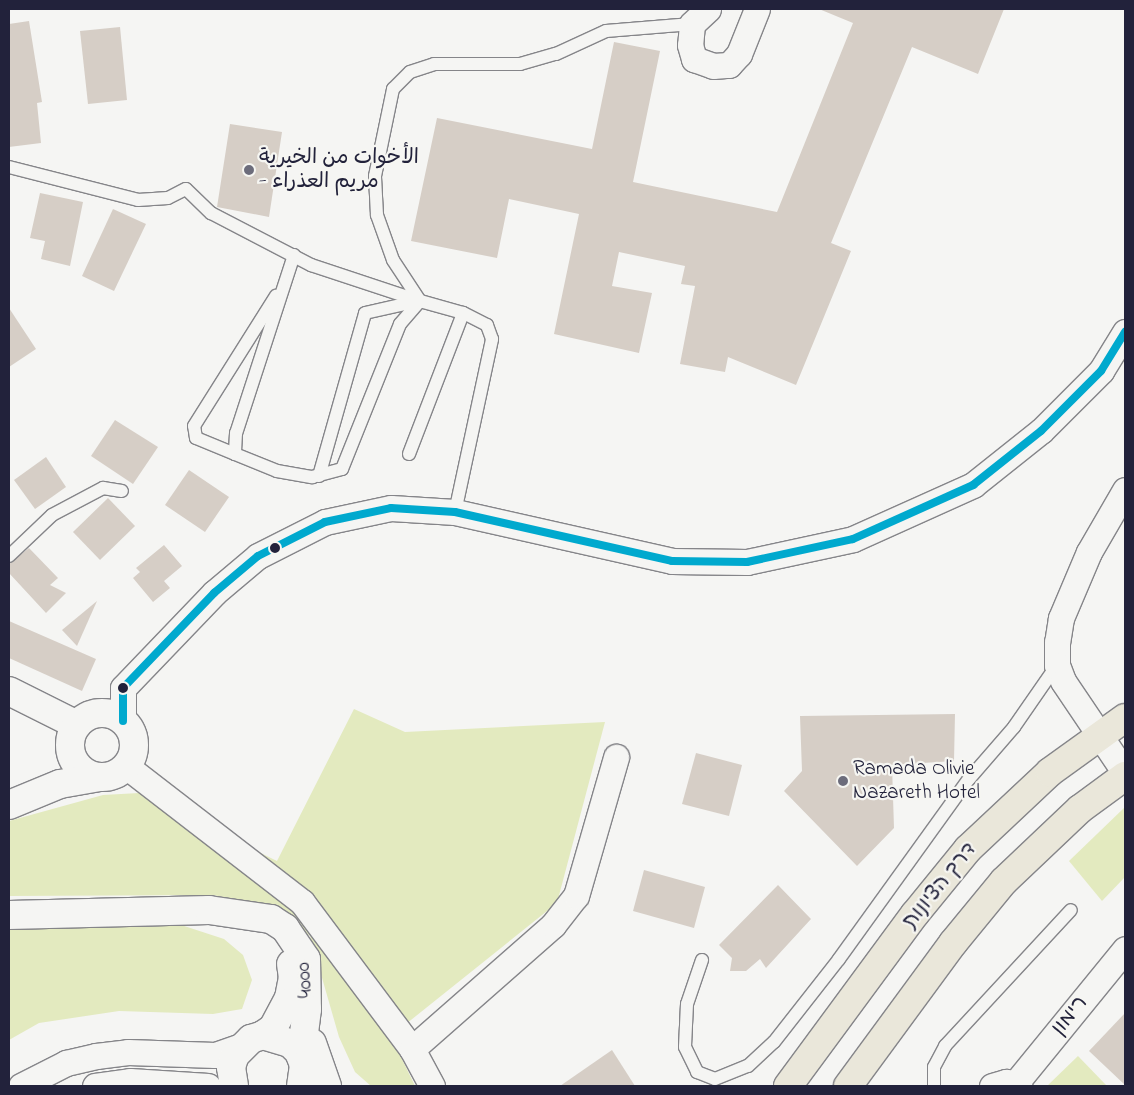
<!DOCTYPE html>
<meta charset="utf-8">
<style>
body{margin:0}
#map{position:relative;width:1134px;height:1095px;overflow:hidden;background:#f5f5f3;font-family:"Indie Flower","Playpen Sans Arabic","Playpen Sans Hebrew",sans-serif}
div>[style]{position:absolute}
[style*='--x']{left:calc(var(--x)*1px);top:calc(var(--y)*1px);width:calc(var(--w)*1px);rotate:calc(var(--a)*1deg)}
.green>*{inset:0;background:#e3eabf}
.building>*{inset:0;background:#d6cec6}
.roads{filter:drop-shadow(1px 0 #858589) drop-shadow(-1px 0 #858589) drop-shadow(0 1px #858589) drop-shadow(0 -1px #858589)}
.service>*{height:12px;margin:-6px;padding:0 6px;transform-origin:6px;border-radius:6px;background:#f5f5f3}
.minor>*{height:25px;margin:-12.5px;padding:0 12.5px;transform-origin:12.5px;border-radius:12.5px;background:#f5f5f3}
.tertiary>*{height:28px;margin:-14px;padding:0 14px;transform-origin:14px;border-radius:14px;background:#f5f5f3}
.tertiary>.ring{margin:-14px;padding:0;box-sizing:content-box;background:none;border:28px solid #f5f5f3;border-radius:50%}
.trunk>*{height:28px;margin:-14px;padding:0 14px;transform-origin:14px;border-radius:14px;background:#eae7da}
.bus-1>*{height:8px;margin:-4px;padding:0 4px;transform-origin:4px;border-radius:4px;background:#00a9ce}
.dots>*{width:14px;height:14px;translate:-50% -50%;box-sizing:border-box;border:2px solid #f6f6f2;border-radius:50%}
span{translate:-50% -50%;white-space:nowrap;text-align:center;line-height:1.15;-webkit-text-stroke:4.5px #f6f6f2;paint-order:stroke}
.poi-label{font-size:21px;color:#22223b}
.left{translate:0 -50%;text-align:left}
.street-label{font-size:21px;color:#22223b}
.frame{position:absolute;inset:0;border:10px solid #22223b;pointer-events:none}
</style>
<div id="map">
<div class="green">
<div style="clip-path:polygon(354px 709px,405px 732px,605px 722px,557px 903px,391px 1036px,415px 1086px,371px 1086px,355px 1072px,339px 1037px,310px 936px,274px 907px,213px 895px,9px 896px,9px 821px,103px 795px,139px 793px,277px 861px)"></div>
<div style="clip-path:polygon(1125px 807px,1125px 877px,1102px 901px,1069px 861px)"></div>
<div style="clip-path:polygon(175px 923px,224px 939px,243px 955px,252px 980px,242px 1009px,213px 1014px,119px 1011px,39px 1023px,9px 1040px,9px 927px)"></div>
<div style="clip-path:polygon(1078px 1056px,1107px 1086px,1047px 1086px)"></div>
</div>
<div class="building">
<div style="clip-path:polygon(819px 9px,1004px 9px,978px 74px,912px 47px,831px 243px,851px 251px,796px 385px,728px 357px,725px 372px,680px 364px,695px 286px,681px 284px,685px 266px,619px 252px,612px 286px,652px 293px,639px 353px,554px 334px,579px 214px,509px 199px,497px 258px,411px 241px,437px 118px,592px 149px,614px 42px,660px 51px,633px 182px,777px 212px,853px 23px)"></div>
<div style="clip-path:polygon(29px 21px,42px 102px,37px 103px,41px 143px,9px 147px,9px 24px)"></div>
<div style="clip-path:polygon(120px 27px,127px 100px,88px 104px,80px 31px)"></div>
<div style="clip-path:polygon(230px 124px,282px 132px,269px 217px,217px 207px)"></div>
<div style="clip-path:polygon(40px 193px,83px 202px,70px 266px,41px 259px,45px 241px,30px 238px)"></div>
<div style="clip-path:polygon(113px 209px,146px 224px,114px 291px,82px 276px)"></div>
<div style="clip-path:polygon(9px 308px,36px 349px,9px 367px)"></div>
<div style="clip-path:polygon(115px 420px,158px 447px,133px 484px,91px 456px)"></div>
<div style="clip-path:polygon(46px 457px,66px 487px,35px 509px,14px 480px)"></div>
<div style="clip-path:polygon(189px 470px,229px 497px,205px 532px,165px 505px)"></div>
<div style="clip-path:polygon(108px 498px,135px 526px,100px 560px,73px 532px)"></div>
<div style="clip-path:polygon(164px 545px,182px 566px,164px 581px,170px 588px,153px 602px,133px 578px,140px 572px,136px 568px)"></div>
<div style="clip-path:polygon(29px 548px,58px 578px,50px 585px,66px 593px,46px 613px,9px 573px,9px 564px)"></div>
<div style="clip-path:polygon(97px 601px,77px 646px,62px 630px)"></div>
<div style="clip-path:polygon(9px 621px,96px 659px,82px 691px,9px 658px)"></div>
<div style="clip-path:polygon(955px 714px,954px 761px,892px 765px,894px 828px,857px 866px,784px 791px,802px 771px,800px 716px)"></div>
<div style="clip-path:polygon(696px 753px,742px 765px,729px 816px,682px 804px)"></div>
<div style="clip-path:polygon(644px 870px,705px 887px,694px 928px,633px 911px)"></div>
<div style="clip-path:polygon(778px 885px,811px 919px,766px 968px,760px 959px,746px 971px,730px 971px,732px 958px,719px 945px)"></div>
<div style="clip-path:polygon(1125px 1013px,1125px 1085px,1089px 1051px)"></div>
<div style="clip-path:polygon(612px 1050px,635px 1086px,560px 1086px)"></div>
</div>
<div class="roads">
<div class="service">
<div style="--x:9;--y:167;--w:133;--a:14.3"></div>
<div style="--x:138;--y:200;--w:30;--a:-4"></div>
<div style="--x:168;--y:198;--w:20;--a:-27"></div>
<div style="--x:186;--y:189;--w:35;--a:44"></div>
<div style="--x:211;--y:213;--w:113;--a:27.5"></div>
<div style="--x:311;--y:265;--w:115;--a:18.3"></div>
<div style="--x:294;--y:255;--w:187;--a:108"></div>
<div style="--x:236;--y:433;--w:21;--a:93"></div>
<div style="--x:235;--y:454;--w:45;--a:22"></div>
<div style="--x:277;--y:471;--w:36;--a:10"></div>
<div style="--x:312;--y:477;--w:31;--a:-15"></div>
<div style="--x:342;--y:469;--w:156;--a:-68.2"></div>
<div style="--x:400;--y:324;--w:30;--a:-49"></div>
<div style="--x:235;--y:454;--w:42;--a:-157.7"></div>
<div style="--x:196;--y:438;--w:12;--a:-99"></div>
<div style="--x:194;--y:426;--w:154;--a:-57.8"></div>
<div style="--x:409;--y:454;--w:151;--a:-69"></div>
<div style="--x:319;--y:476;--w:169;--a:-74.2"></div>
<div style="--x:365;--y:313;--w:54;--a:-12.8"></div>
<div style="--x:455;--y:512;--w:177;--a:-77.9"></div>
<div style="--x:492;--y:339;--w:15;--a:-110"></div>
<div style="--x:487;--y:325;--w:27;--a:-153"></div>
<div style="--x:463;--y:313;--w:45;--a:-164.4"></div>
<div style="--x:420;--y:301;--w:49;--a:-123.4"></div>
<div style="--x:393;--y:260;--w:48;--a:-109.6"></div>
<div style="--x:377;--y:215;--w:39;--a:-93"></div>
<div style="--x:375;--y:176;--w:89;--a:-78.3"></div>
<div style="--x:393;--y:89;--w:24;--a:-45"></div>
<div style="--x:410;--y:72;--w:25;--a:-18"></div>
<div style="--x:434;--y:64;--w:86;--a:0"></div>
<div style="--x:520;--y:64;--w:37;--a:-16"></div>
<div style="--x:556;--y:54;--w:55;--a:-24.7"></div>
<div style="--x:606;--y:31;--w:86;--a:-4.7"></div>
<div style="--x:9;--y:556;--w:59;--a:-43.6"></div>
<div style="--x:52;--y:515;--w:58;--a:-27.9"></div>
<div style="--x:103;--y:488;--w:19;--a:9"></div>
<div style="--x:702;--y:960;--w:46;--a:108.8"></div>
<div style="--x:687;--y:1004;--w:43;--a:92.7"></div>
<div style="--x:685;--y:1047;--w:28;--a:64"></div>
<div style="--x:697;--y:1072;--w:19;--a:21"></div>
<div style="--x:715;--y:1079;--w:35;--a:-22"></div>
<div style="--x:748;--y:1066;--w:35;--a:-43"></div>
<div style="--x:774;--y:1042;--w:105;--a:-51.9"></div>
<div style="--x:839;--y:959;--w:222;--a:-54.2"></div>
<div style="--x:969;--y:779;--w:69;--a:-49.1"></div>
<div style="--x:1014;--y:727;--w:75;--a:-55.3"></div>
<div style="--x:934;--y:1086;--w:19;--a:-90"></div>
<div style="--x:934;--y:1067;--w:24;--a:-62"></div>
<div style="--x:945;--y:1046;--w:185;--a:-47.2"></div>
</div>
<div class="minor">
<div style="--x:708;--y:9;--w:22;--a:137"></div>
<div style="--x:692;--y:24;--w:21;--a:95"></div>
<div style="--x:690;--y:45;--w:15;--a:74"></div>
<div style="--x:694;--y:59;--w:20;--a:20"></div>
<div style="--x:713;--y:66;--w:16;--a:-4"></div>
<div style="--x:729;--y:65;--w:15;--a:-48"></div>
<div style="--x:739;--y:54;--w:48;--a:-68.2"></div>
<div style="--x:1125;--y:490;--w:72;--a:120.1"></div>
<div style="--x:1089;--y:552;--w:72;--a:113"></div>
<div style="--x:1061;--y:618;--w:24;--a:99"></div>
<div style="--x:1057;--y:642;--w:23;--a:90"></div>
<div style="--x:1057;--y:665;--w:17;--a:69"></div>
<div style="--x:1063;--y:681;--w:111;--a:56"></div>
<div style="--x:123;--y:721;--w:33;--a:-90"></div>
<div style="--x:123;--y:688;--w:132;--a:-46.2"></div>
<div style="--x:214;--y:593;--w:57;--a:-40.1"></div>
<div style="--x:258;--y:556;--w:75;--a:-26.9"></div>
<div style="--x:325;--y:522;--w:67;--a:-12"></div>
<div style="--x:391;--y:508;--w:64;--a:3.6"></div>
<div style="--x:455;--y:512;--w:222;--a:12.7"></div>
<div style="--x:672;--y:561;--w:75;--a:0.8"></div>
<div style="--x:747;--y:562;--w:108;--a:-12.2"></div>
<div style="--x:853;--y:539;--w:132;--a:-24.2"></div>
<div style="--x:973;--y:485;--w:87;--a:-38.5"></div>
<div style="--x:1041;--y:431;--w:85;--a:-45"></div>
<div style="--x:1101;--y:371;--w:46;--a:-58.4"></div>
<div style="--x:126;--y:766;--w:222;--a:37.7"></div>
<div style="--x:302;--y:902;--w:184;--a:53.2"></div>
<div style="--x:412;--y:1049;--w:42;--a:61.6"></div>
<div style="--x:412;--y:1049;--w:188;--a:-41.3"></div>
<div style="--x:553;--y:925;--w:37;--a:-52"></div>
<div style="--x:576;--y:896;--w:145;--a:-73.9"></div>
<div style="--x:1015;--y:1084;--w:174;--a:-50.8"></div>
<div style="--x:21;--y:1086;--w:51;--a:-27.1"></div>
<div style="--x:66;--y:1063;--w:31;--a:-13"></div>
<div style="--x:96;--y:1056;--w:32;--a:-7"></div>
<div style="--x:128;--y:1052;--w:87;--a:2"></div>
<div style="--x:215;--y:1055;--w:28;--a:-19"></div>
<div style="--x:95;--y:1086;--w:35;--a:-8"></div>
<div style="--x:130;--y:1081;--w:78;--a:3.7"></div>
<div style="--x:992;--y:1086;--w:15;--a:-16"></div>
<div style="--x:1006;--y:1082;--w:14;--a:17"></div>
</div>
<div class="tertiary">
<div style="--x:9;--y:691;--w:76;--a:26.6"></div>
<div class="ring" style="left:70px;top:713px;width:36px;height:36px"></div>
<div style="--x:9;--y:805;--w:55;--a:-22.4"></div>
<div style="--x:60;--y:784;--w:39;--a:-10"></div>
<div style="--x:9;--y:915;--w:200;--a:-1.4"></div>
<div style="--x:209;--y:910;--w:63;--a:8.3"></div>
<div style="--x:271;--y:919;--w:17;--a:33"></div>
<div style="--x:285;--y:928;--w:37;--a:56"></div>
<div style="--x:306;--y:959;--w:50;--a:88.9"></div>
<div style="--x:307;--y:1009;--w:48;--a:97.1"></div>
<div style="--x:263;--y:1035;--w:12;--a:-35"></div>
<div style="--x:273;--y:1028;--w:34;--a:-62"></div>
<div style="--x:289;--y:998;--w:20;--a:-79"></div>
<div style="--x:293;--y:978;--w:14;--a:-98"></div>
<div style="--x:312;--y:1043;--w:46;--a:70.8"></div>
<div style="--x:234;--y:1086;--w:19;--a:-99"></div>
<div style="--x:231;--y:1067;--w:13;--a:-72"></div>
<div style="--x:235;--y:1055;--w:23;--a:-45"></div>
<div style="--x:251;--y:1039;--w:13;--a:-18"></div>
<div style="--x:263;--y:1035;--w:28;--a:17"></div>
<div style="--x:290;--y:1043;--w:13;--a:45"></div>
<div style="--x:299;--y:1052;--w:14;--a:69"></div>
<div style="--x:304;--y:1065;--w:21;--a:98"></div>
</div>
<div class="trunk">
<div style="--x:788;--y:1086;--w:214;--a:-53.6"></div>
<div style="--x:915;--y:914;--w:84;--a:-50.8"></div>
<div style="--x:968;--y:849;--w:112;--a:-43.2"></div>
<div style="--x:1050;--y:772;--w:92;--a:-35.8"></div>
<div style="--x:848;--y:1086;--w:177;--a:-53.7"></div>
<div style="--x:953;--y:943;--w:80;--a:-50.6"></div>
<div style="--x:1004;--y:881;--w:105;--a:-43.5"></div>
<div style="--x:1080;--y:809;--w:56;--a:-36.3"></div>
</div>
</div>
<div class="bus-1">
<div style="--x:123;--y:721;--w:33;--a:-90"></div>
<div style="--x:123;--y:688;--w:132;--a:-46.2"></div>
<div style="--x:214;--y:593;--w:57;--a:-40.1"></div>
<div style="--x:258;--y:556;--w:75;--a:-26.9"></div>
<div style="--x:325;--y:522;--w:67;--a:-12"></div>
<div style="--x:391;--y:508;--w:64;--a:3.6"></div>
<div style="--x:455;--y:512;--w:222;--a:12.7"></div>
<div style="--x:672;--y:561;--w:75;--a:0.8"></div>
<div style="--x:747;--y:562;--w:108;--a:-12.2"></div>
<div style="--x:853;--y:539;--w:132;--a:-24.2"></div>
<div style="--x:973;--y:485;--w:87;--a:-38.5"></div>
<div style="--x:1041;--y:431;--w:85;--a:-45"></div>
<div style="--x:1101;--y:371;--w:46;--a:-58.4"></div>
</div>
<div class="dots">
<div style="left:249px;top:170px;background:#6c6c7b"></div>
<div style="left:275px;top:548px;background:#22223b"></div>
<div style="left:123px;top:688px;background:#22223b"></div>
<div style="left:843px;top:781px;background:#6c6c7b"></div>
</div>
<div class="poi-label">
<span class="left" style="left:259px;top:170px">الأخوات من الخيرية<br>- مريم العذراء</span>
<span class="left" style="left:853px;top:781px">Ramada Olivie<br>Nazareth Hotel</span>
</div>
<div class="street-label">
<span style="left:940px;top:886px;rotate:-51deg">דרך הציונות</span>
<span style="left:305px;top:980px;rotate:-95deg">4000</span>
<span style="left:1070px;top:1016px;rotate:-51deg">רימון</span>
</div>
<div class="frame"></div>
</div>
